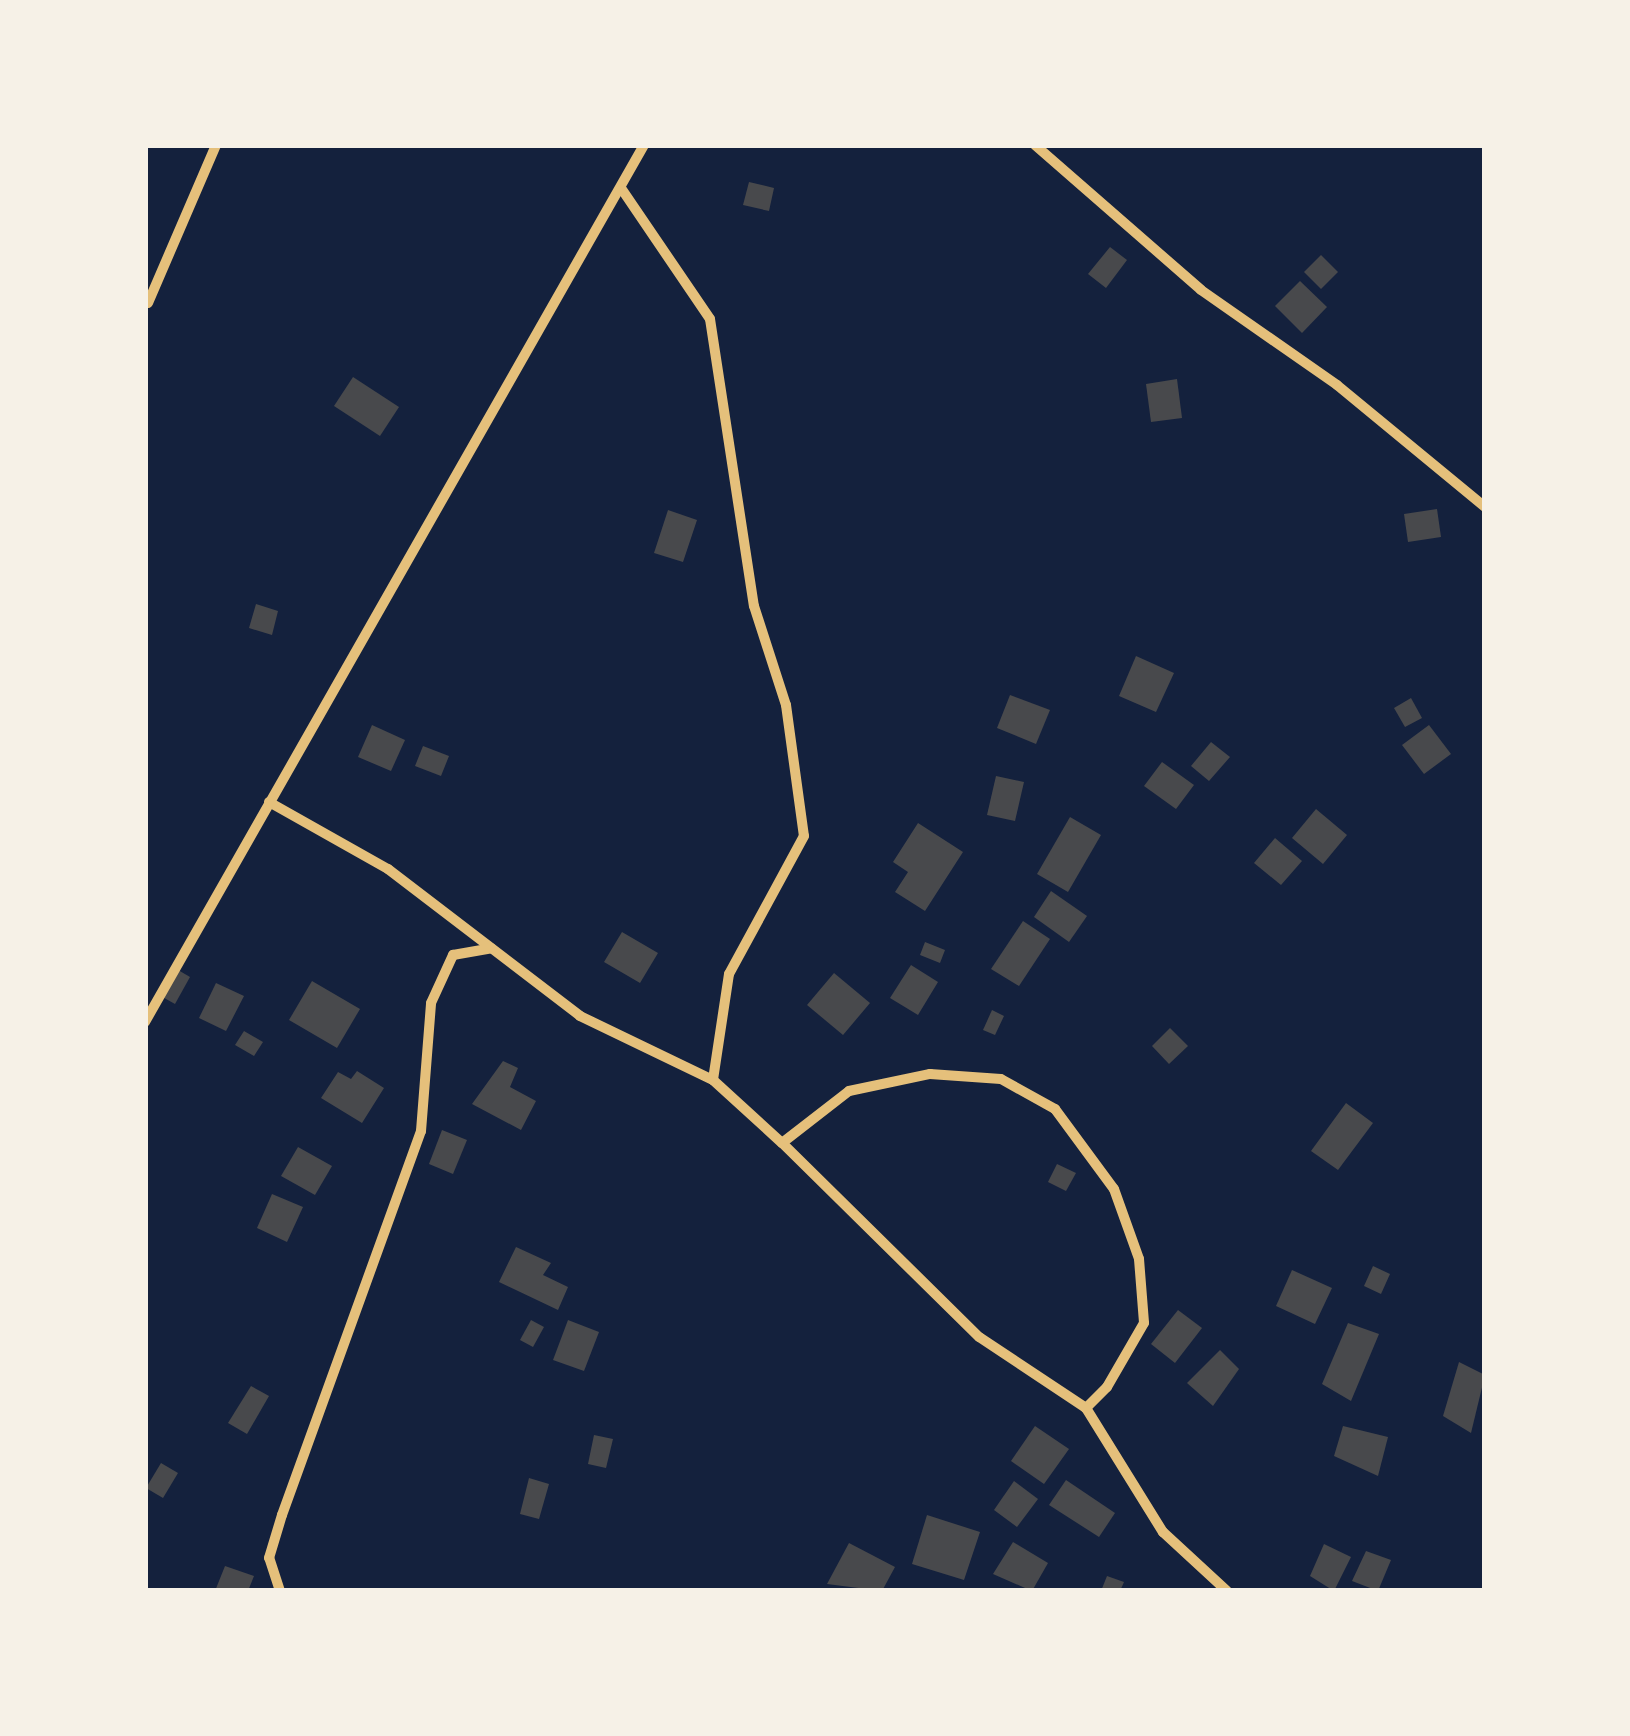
<!DOCTYPE html>
<style>
body{margin:0}
#map{position:relative;width:1630px;height:1736px;overflow:hidden;background:#14213d;font-family:"Source Serif 4",serif}
div>[style]{position:absolute}
[style*='--x']{left:calc(var(--x)*1px);top:calc(var(--y)*1px);width:calc(var(--w)*1px);rotate:calc(var(--a)*1deg)}
.building>*{inset:0;background:#48494c}
.minor>*{height:10px;margin:-5px;padding:0 5px;transform-origin:5px;border-radius:5px;background:#e5c07b}
span{translate:-50% -50%;white-space:nowrap;text-align:center;line-height:1.15;-webkit-text-stroke:10px #f6f1e7;paint-order:stroke}
.frame{position:absolute;inset:0;border:148px solid #f6f1e7;pointer-events:none}
</style>
<div id="map">
<div class="building">
<div style="clip-path:polygon(749px 182px,774px 188px,769px 211px,743px 205px)"></div>
<div style="clip-path:polygon(1110px 247px,1127px 260px,1106px 288px,1088px 274px)"></div>
<div style="clip-path:polygon(1321px 255px,1338px 272px,1321px 289px,1304px 272px)"></div>
<div style="clip-path:polygon(1300px 281px,1327px 307px,1302px 333px,1275px 306px)"></div>
<div style="clip-path:polygon(353px 377px,399px 407px,380px 436px,334px 406px)"></div>
<div style="clip-path:polygon(1177px 379px,1182px 418px,1151px 422px,1146px 384px)"></div>
<div style="clip-path:polygon(1437px 509px,1441px 537px,1408px 542px,1404px 514px)"></div>
<div style="clip-path:polygon(668px 510px,697px 520px,683px 562px,654px 553px)"></div>
<div style="clip-path:polygon(256px 604px,278px 611px,272px 635px,249px 628px)"></div>
<div style="clip-path:polygon(1136px 656px,1174px 673px,1156px 712px,1119px 696px)"></div>
<div style="clip-path:polygon(1010px 695px,1050px 710px,1036px 744px,997px 728px)"></div>
<div style="clip-path:polygon(1411px 698px,1422px 718px,1405px 727px,1394px 708px)"></div>
<div style="clip-path:polygon(372px 725px,405px 740px,391px 771px,358px 757px)"></div>
<div style="clip-path:polygon(1429px 725px,1451px 754px,1424px 774px,1402px 745px)"></div>
<div style="clip-path:polygon(1211px 742px,1230px 757px,1209px 781px,1191px 766px)"></div>
<div style="clip-path:polygon(423px 746px,449px 756px,441px 776px,415px 766px)"></div>
<div style="clip-path:polygon(1162px 762px,1194px 785px,1176px 809px,1144px 786px)"></div>
<div style="clip-path:polygon(996px 776px,1024px 782px,1015px 821px,987px 815px)"></div>
<div style="clip-path:polygon(1316px 809px,1347px 835px,1323px 864px,1292px 838px)"></div>
<div style="clip-path:polygon(1070px 817px,1101px 835px,1068px 892px,1037px 874px)"></div>
<div style="clip-path:polygon(918px 823px,963px 852px,925px 911px,895px 892px,908px 872px,893px 862px)"></div>
<div style="clip-path:polygon(1275px 838px,1302px 861px,1281px 885px,1254px 863px)"></div>
<div style="clip-path:polygon(1051px 891px,1087px 916px,1069px 942px,1034px 917px)"></div>
<div style="clip-path:polygon(1023px 921px,1050px 939px,1019px 986px,991px 969px)"></div>
<div style="clip-path:polygon(622px 932px,658px 953px,640px 983px,604px 962px)"></div>
<div style="clip-path:polygon(925px 942px,945px 950px,940px 963px,920px 955px)"></div>
<div style="clip-path:polygon(911px 965px,938px 982px,918px 1015px,890px 998px)"></div>
<div style="clip-path:polygon(173px 967px,190px 977px,175px 1004px,157px 994px)"></div>
<div style="clip-path:polygon(834px 973px,870px 1003px,843px 1035px,807px 1005px)"></div>
<div style="clip-path:polygon(312px 981px,360px 1009px,337px 1048px,289px 1020px)"></div>
<div style="clip-path:polygon(216px 983px,244px 996px,226px 1031px,199px 1018px)"></div>
<div style="clip-path:polygon(992px 1010px,1004px 1016px,995px 1035px,983px 1030px)"></div>
<div style="clip-path:polygon(1170px 1028px,1188px 1046px,1169px 1064px,1152px 1046px)"></div>
<div style="clip-path:polygon(244px 1031px,263px 1042px,254px 1056px,235px 1045px)"></div>
<div style="clip-path:polygon(503px 1061px,518px 1068px,510px 1087px,536px 1101px,521px 1130px,472px 1104px)"></div>
<div style="clip-path:polygon(357px 1071px,384px 1088px,362px 1123px,321px 1098px,338px 1072px,351px 1079px)"></div>
<div style="clip-path:polygon(1346px 1103px,1373px 1123px,1338px 1170px,1311px 1151px)"></div>
<div style="clip-path:polygon(442px 1130px,467px 1140px,453px 1174px,429px 1164px)"></div>
<div style="clip-path:polygon(298px 1147px,332px 1166px,315px 1195px,281px 1176px)"></div>
<div style="clip-path:polygon(1057px 1164px,1076px 1173px,1066px 1191px,1048px 1182px)"></div>
<div style="clip-path:polygon(272px 1194px,303px 1207px,287px 1242px,257px 1228px)"></div>
<div style="clip-path:polygon(516px 1247px,551px 1263px,543px 1275px,568px 1287px,558px 1310px,499px 1282px)"></div>
<div style="clip-path:polygon(1373px 1266px,1390px 1274px,1381px 1294px,1364px 1286px)"></div>
<div style="clip-path:polygon(1292px 1270px,1332px 1288px,1315px 1324px,1276px 1306px)"></div>
<div style="clip-path:polygon(1178px 1310px,1202px 1328px,1175px 1363px,1151px 1344px)"></div>
<div style="clip-path:polygon(531px 1320px,544px 1327px,533px 1347px,520px 1340px)"></div>
<div style="clip-path:polygon(568px 1320px,599px 1332px,584px 1371px,553px 1360px)"></div>
<div style="clip-path:polygon(1348px 1323px,1379px 1334px,1351px 1401px,1322px 1384px)"></div>
<div style="clip-path:polygon(1220px 1350px,1239px 1369px,1213px 1406px,1187px 1383px)"></div>
<div style="clip-path:polygon(1459px 1362px,1485px 1375px,1471px 1433px,1443px 1416px)"></div>
<div style="clip-path:polygon(251px 1386px,269px 1396px,247px 1434px,228px 1423px)"></div>
<div style="clip-path:polygon(1035px 1426px,1069px 1449px,1044px 1484px,1011px 1461px)"></div>
<div style="clip-path:polygon(1343px 1426px,1388px 1437px,1378px 1476px,1334px 1456px)"></div>
<div style="clip-path:polygon(594px 1435px,613px 1439px,606px 1468px,588px 1464px)"></div>
<div style="clip-path:polygon(161px 1463px,178px 1473px,163px 1498px,146px 1488px)"></div>
<div style="clip-path:polygon(529px 1478px,549px 1484px,539px 1519px,520px 1514px)"></div>
<div style="clip-path:polygon(1066px 1480px,1115px 1513px,1099px 1537px,1049px 1505px)"></div>
<div style="clip-path:polygon(1014px 1481px,1038px 1499px,1017px 1527px,994px 1510px)"></div>
<div style="clip-path:polygon(927px 1515px,980px 1532px,964px 1580px,912px 1564px)"></div>
<div style="clip-path:polygon(1013px 1542px,1048px 1563px,1032px 1591px,993px 1574px)"></div>
<div style="clip-path:polygon(849px 1543px,895px 1567px,882px 1591px,827px 1584px)"></div>
<div style="clip-path:polygon(1324px 1544px,1351px 1557px,1334px 1591px,1310px 1576px)"></div>
<div style="clip-path:polygon(1366px 1551px,1391px 1560px,1378px 1591px,1352px 1581px)"></div>
<div style="clip-path:polygon(225px 1566px,254px 1576px,248px 1591px,215px 1591px)"></div>
<div style="clip-path:polygon(1107px 1576px,1124px 1582px,1120px 1591px,1101px 1591px)"></div>
</div>
<div class="minor">
<div style="--x:1035;--y:145;--w:220;--a:41.1"></div>
<div style="--x:1201;--y:290;--w:166;--a:34.9"></div>
<div style="--x:1337;--y:385;--w:192;--a:39.5"></div>
<div style="--x:621;--y:188;--w:158;--a:55.8"></div>
<div style="--x:710;--y:319;--w:290;--a:81.3"></div>
<div style="--x:754;--y:606;--w:104;--a:72.1"></div>
<div style="--x:786;--y:705;--w:132;--a:82.2"></div>
<div style="--x:804;--y:836;--w:157;--a:118.5"></div>
<div style="--x:729;--y:974;--w:107;--a:98.6"></div>
<div style="--x:713;--y:1080;--w:93;--a:42.4"></div>
<div style="--x:782;--y:1143;--w:85;--a:-37.8"></div>
<div style="--x:849;--y:1091;--w:83;--a:-11.9"></div>
<div style="--x:930;--y:1074;--w:71;--a:4"></div>
<div style="--x:1001;--y:1079;--w:62;--a:29.1"></div>
<div style="--x:1055;--y:1109;--w:99;--a:53.6"></div>
<div style="--x:1114;--y:1189;--w:74;--a:70.3"></div>
<div style="--x:1139;--y:1259;--w:64;--a:85.5"></div>
<div style="--x:1144;--y:1323;--w:74;--a:120"></div>
<div style="--x:1107;--y:1387;--w:30;--a:135"></div>
<div style="--x:1086;--y:1408;--w:128;--a:-146.4"></div>
<div style="--x:979;--y:1337;--w:276;--a:-135.4"></div>
<div style="--x:148;--y:303;--w:172;--a:-66.7"></div>
<div style="--x:269;--y:802;--w:137;--a:29.4"></div>
<div style="--x:388;--y:869;--w:242;--a:37.4"></div>
<div style="--x:580;--y:1016;--w:148;--a:25.7"></div>
<div style="--x:145;--y:1022;--w:1009;--a:-60.36"></div>
<div style="--x:1086;--y:1408;--w:146;--a:58.2"></div>
<div style="--x:1163;--y:1532;--w:87;--a:42.7"></div>
<div style="--x:280;--y:1591;--w:35;--a:-108"></div>
<div style="--x:269;--y:1558;--w:45;--a:-73.2"></div>
<div style="--x:282;--y:1515;--w:408;--a:-70.1"></div>
<div style="--x:421;--y:1131;--w:128;--a:-85.5"></div>
<div style="--x:431;--y:1003;--w:53;--a:-65.4"></div>
<div style="--x:453;--y:955;--w:39;--a:-10"></div>
</div>
<div class="frame"></div>
</div>
